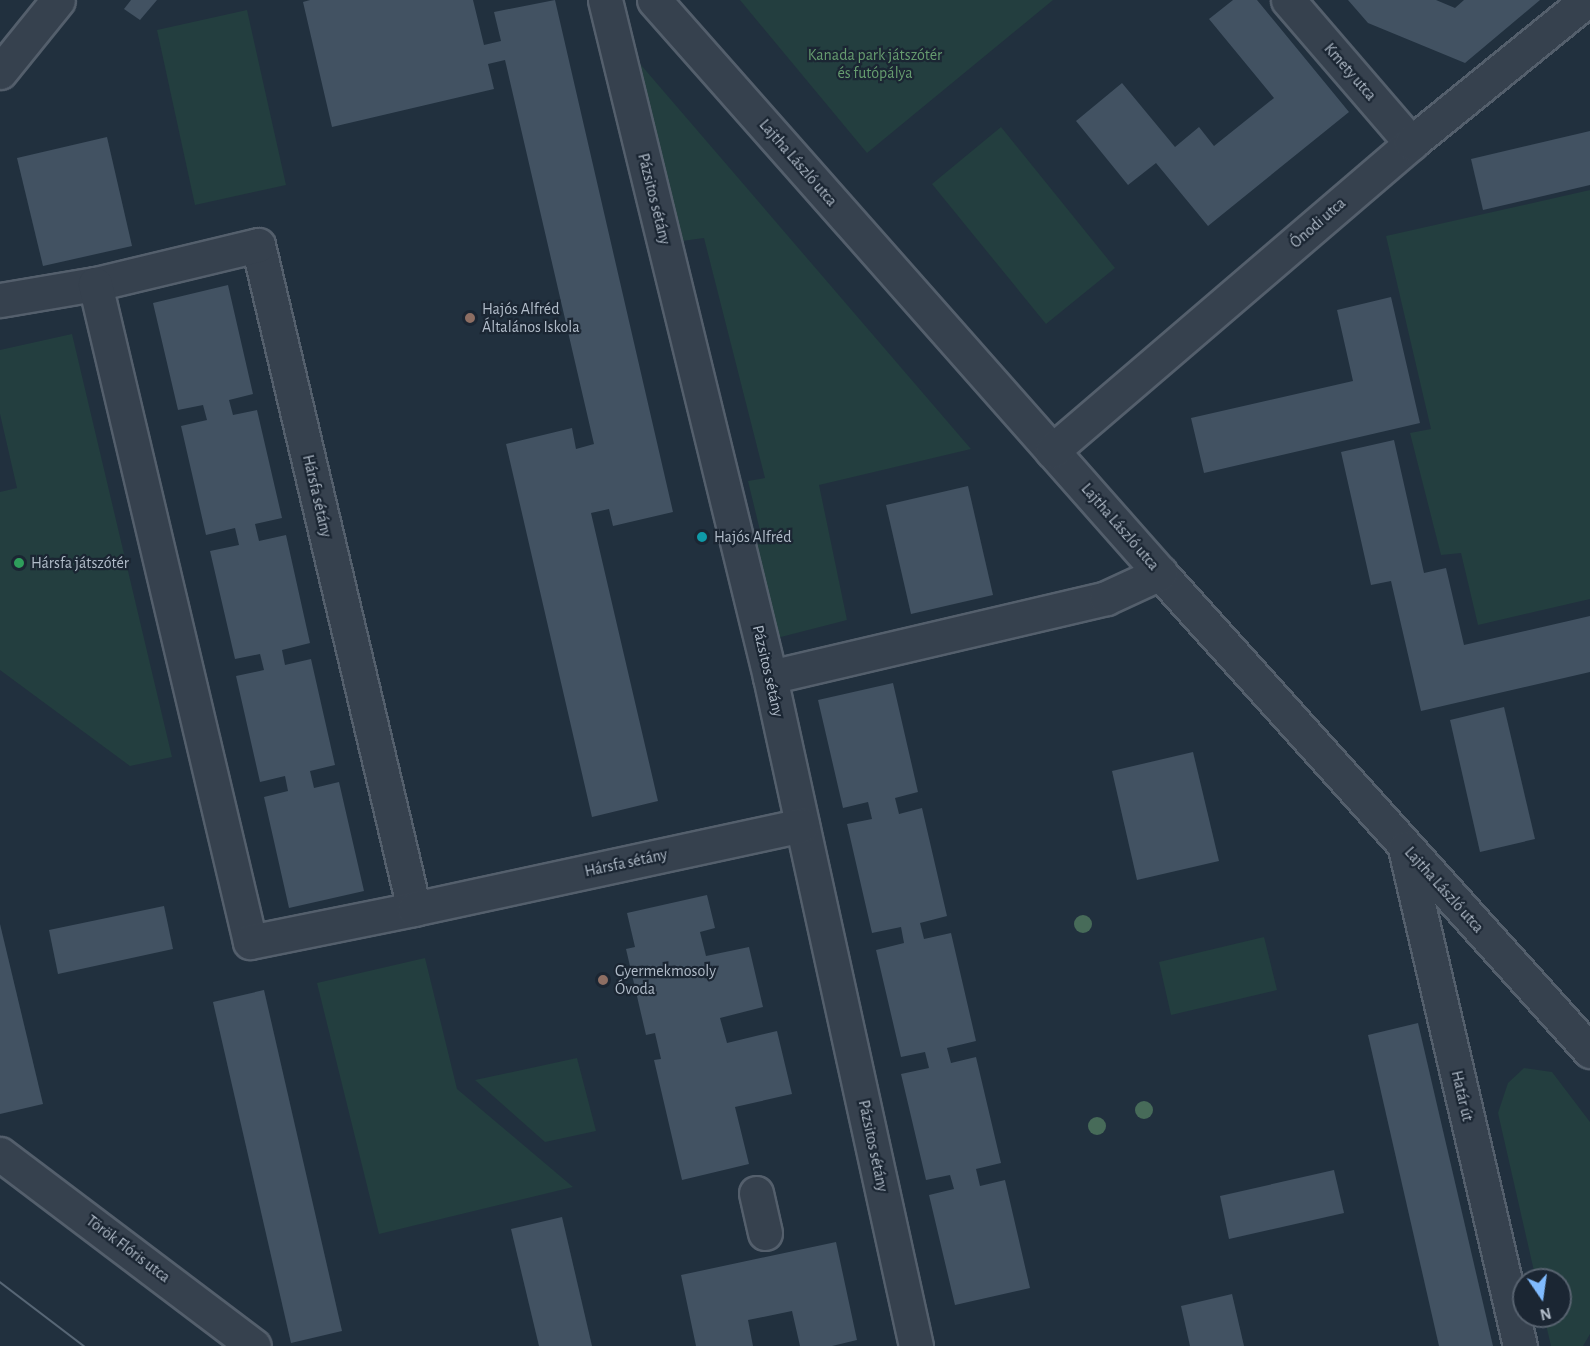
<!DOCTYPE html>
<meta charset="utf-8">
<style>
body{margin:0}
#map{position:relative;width:1590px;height:1346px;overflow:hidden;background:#21303e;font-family:"Alegreya Sans",sans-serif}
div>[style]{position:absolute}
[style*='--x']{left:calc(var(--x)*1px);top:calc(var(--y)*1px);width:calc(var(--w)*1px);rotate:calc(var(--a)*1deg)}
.green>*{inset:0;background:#233e3f}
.building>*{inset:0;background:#425262}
.roads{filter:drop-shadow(2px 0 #545f6c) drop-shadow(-2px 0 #545f6c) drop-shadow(0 2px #545f6c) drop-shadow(0 -2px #545f6c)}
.minor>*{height:33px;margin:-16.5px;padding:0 16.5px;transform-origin:16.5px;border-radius:16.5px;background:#36414e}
.tram>*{height:1.5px;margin:-0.75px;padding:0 0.75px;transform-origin:0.75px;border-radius:0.75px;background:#576675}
.trees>*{width:18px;height:18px;margin:-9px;border-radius:50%;background:#476b59}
.dots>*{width:16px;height:16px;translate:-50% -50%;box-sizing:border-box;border:3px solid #1b2633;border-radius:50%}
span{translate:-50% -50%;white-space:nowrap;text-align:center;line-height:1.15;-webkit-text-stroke:4.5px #1b2633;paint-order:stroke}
.park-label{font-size:16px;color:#669c6f}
.street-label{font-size:16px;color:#b1bcc9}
.poi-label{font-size:16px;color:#b1bcc9}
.left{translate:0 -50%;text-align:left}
.north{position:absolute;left:1512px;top:1268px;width:60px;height:60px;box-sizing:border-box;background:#1b2633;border:2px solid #57626f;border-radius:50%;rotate:167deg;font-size:16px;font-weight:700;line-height:24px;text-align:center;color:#b1bcc9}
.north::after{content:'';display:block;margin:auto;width:21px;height:27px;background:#80bbff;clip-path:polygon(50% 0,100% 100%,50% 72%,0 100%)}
</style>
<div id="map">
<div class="green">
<div style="clip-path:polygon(740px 0,1053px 0,867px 153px)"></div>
<div style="clip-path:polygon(247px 10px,286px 185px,195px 205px,157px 30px)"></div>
<div style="clip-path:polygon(635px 58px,971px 449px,819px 485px,847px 620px,773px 639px,751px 546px,763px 543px,748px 481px,765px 478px,704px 238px,682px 241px)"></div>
<div style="clip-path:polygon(1001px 127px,1115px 268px,1046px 324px,932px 184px)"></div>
<div style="clip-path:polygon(1590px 190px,1590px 599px,1478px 625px,1461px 553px,1441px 555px,1410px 433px,1431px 429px,1386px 236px)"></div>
<div style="clip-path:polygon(72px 334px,172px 757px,130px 766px,0 670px,0 492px,17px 488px,0 414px,0 350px)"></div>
<div style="clip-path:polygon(1264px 937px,1277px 990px,1171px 1015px,1159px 962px)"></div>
<div style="clip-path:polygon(425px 958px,457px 1089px,573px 1187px,379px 1234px,317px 983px)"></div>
<div style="clip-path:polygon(577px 1058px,596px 1131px,545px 1142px,475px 1080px)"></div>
<div style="clip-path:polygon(1524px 1068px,1552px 1072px,1590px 1122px,1590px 1334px,1583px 1346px,1551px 1346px,1544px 1316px,1560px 1316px,1560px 1280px,1536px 1280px,1498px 1113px,1508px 1083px)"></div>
</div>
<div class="building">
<div style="clip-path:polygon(131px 0,157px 0,140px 20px,124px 9px)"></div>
<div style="clip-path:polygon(310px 0,473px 0,484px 45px,501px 41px,494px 12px,555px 0,673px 512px,613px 526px,609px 509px,591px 513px,658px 801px,592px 817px,506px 444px,572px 428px,576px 449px,594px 444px,505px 60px,488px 64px,494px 89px,332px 127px,303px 2px)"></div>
<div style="clip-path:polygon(1233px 0,1257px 0,1349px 112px,1208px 226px,1156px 163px,1128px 185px,1076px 121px,1122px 83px,1175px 147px,1199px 127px,1214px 146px,1274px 98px,1209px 19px)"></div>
<div style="clip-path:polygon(1348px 0,1436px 0,1455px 8px,1464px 0,1540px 0,1465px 63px,1368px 23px)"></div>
<div style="clip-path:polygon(1590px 131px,1590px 185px,1483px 210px,1471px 159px)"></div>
<div style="clip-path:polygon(107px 137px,132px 246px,43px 266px,17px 158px)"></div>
<div style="clip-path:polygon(228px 285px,253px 394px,229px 400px,233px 415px,257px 410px,282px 518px,255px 524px,259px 541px,286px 535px,310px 643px,282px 650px,285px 665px,311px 659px,335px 765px,310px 771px,314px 788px,339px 782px,364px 891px,289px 908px,264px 797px,288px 791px,285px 776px,260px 782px,236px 676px,264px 670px,260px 654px,235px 659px,210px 551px,239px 545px,235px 528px,206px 535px,181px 426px,207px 420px,203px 405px,178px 410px,153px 303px)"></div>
<div style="clip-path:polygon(1391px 297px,1420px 423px,1204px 473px,1191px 418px,1353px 381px,1337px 310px)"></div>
<div style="clip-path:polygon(1394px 440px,1424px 573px,1446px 568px,1464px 645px,1590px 616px,1590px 672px,1421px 711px,1391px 581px,1371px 585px,1341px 452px)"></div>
<div style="clip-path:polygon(968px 486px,993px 595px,911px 614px,886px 505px)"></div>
<div style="clip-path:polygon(893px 683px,918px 792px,895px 798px,899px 814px,922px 808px,947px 916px,920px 923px,924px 939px,951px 933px,976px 1041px,947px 1048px,951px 1063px,976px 1057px,1001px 1163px,976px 1169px,980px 1186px,1005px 1180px,1030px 1288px,955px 1305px,929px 1195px,954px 1189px,950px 1175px,926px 1180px,901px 1074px,929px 1068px,925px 1052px,901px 1057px,876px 950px,904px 943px,901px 927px,872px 933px,847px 824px,872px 819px,868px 802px,843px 808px,818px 700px)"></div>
<div style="clip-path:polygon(1504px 707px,1535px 839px,1480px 852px,1450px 720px)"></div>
<div style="clip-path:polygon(1193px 752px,1219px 861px,1137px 880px,1112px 771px)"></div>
<div style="clip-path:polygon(707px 895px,715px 928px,700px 932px,706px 956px,749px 947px,763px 1007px,720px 1018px,727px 1043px,777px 1031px,792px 1094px,735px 1107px,749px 1164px,682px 1180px,654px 1060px,661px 1059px,655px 1033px,646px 1035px,626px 949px,635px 947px,627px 913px)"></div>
<div style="clip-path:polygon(164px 906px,173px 949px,58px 974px,49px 930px)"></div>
<div style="clip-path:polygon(0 924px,43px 1104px,0 1114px)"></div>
<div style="clip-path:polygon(264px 990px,342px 1331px,291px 1343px,213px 1002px)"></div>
<div style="clip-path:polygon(1418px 1023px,1493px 1346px,1439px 1346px,1368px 1035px)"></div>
<div style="clip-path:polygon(1334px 1170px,1344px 1213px,1229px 1239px,1220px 1196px)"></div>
<div style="clip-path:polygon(562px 1217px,592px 1346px,539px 1346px,511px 1229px)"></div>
<div style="clip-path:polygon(836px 1242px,857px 1340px,832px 1346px,800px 1346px,792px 1311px,748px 1320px,753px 1346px,696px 1346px,681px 1275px)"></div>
<div style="clip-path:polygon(1232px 1294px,1244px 1346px,1190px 1346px,1181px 1306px)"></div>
</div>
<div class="roads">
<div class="minor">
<div style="--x:605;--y:0;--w:697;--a:76.3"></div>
<div style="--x:770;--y:677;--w:685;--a:77.69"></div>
<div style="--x:654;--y:0;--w:764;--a:48.55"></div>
<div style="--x:1160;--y:573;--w:643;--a:48.03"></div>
<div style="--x:1288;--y:0;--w:189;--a:49.3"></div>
<div style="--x:0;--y:72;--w:92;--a:-51.1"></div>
<div style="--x:0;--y:300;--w:96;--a:-9.6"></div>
<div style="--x:1052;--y:451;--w:473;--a:-40.6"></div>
<div style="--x:1411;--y:143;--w:227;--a:-39.1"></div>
<div style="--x:770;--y:677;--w:345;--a:-13.2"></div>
<div style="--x:1106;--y:598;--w:60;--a:-24.8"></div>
<div style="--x:1405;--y:848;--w:511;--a:77"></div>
<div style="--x:414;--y:909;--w:682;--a:-103.22"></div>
<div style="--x:258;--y:245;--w:168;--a:166.5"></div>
<div style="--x:95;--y:284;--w:676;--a:76.74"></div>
<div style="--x:250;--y:942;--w:167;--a:-11.4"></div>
<div style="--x:414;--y:909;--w:397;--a:-12.2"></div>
<div style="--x:0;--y:1154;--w:318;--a:37.1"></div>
<div style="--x:756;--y:1193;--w:41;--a:77.3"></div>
</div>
</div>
<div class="tram">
<div style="--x:0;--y:1282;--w:106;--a:37.3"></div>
</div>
<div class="trees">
<div style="left:1083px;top:924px"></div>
<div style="left:1144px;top:1110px"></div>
<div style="left:1097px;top:1126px"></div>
</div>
<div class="dots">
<div style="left:470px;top:318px;background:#8d6e63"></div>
<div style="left:702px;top:537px;background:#0f9aa8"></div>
<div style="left:19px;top:563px;background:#2e9e5b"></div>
<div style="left:603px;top:980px;background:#8d6e63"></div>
</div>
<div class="park-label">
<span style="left:875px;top:64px">Kanada park játszótér<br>és futópálya</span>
</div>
<div class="street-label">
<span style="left:1350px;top:72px;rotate:49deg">Kmety utca</span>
<span style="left:798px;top:163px;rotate:49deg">Lajtha László utca</span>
<span style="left:654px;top:199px;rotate:76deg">Pázsitos sétány</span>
<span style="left:1318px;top:223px;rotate:-41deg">Ónodi utca</span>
<span style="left:317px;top:496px;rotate:77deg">Hársfa sétány</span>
<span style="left:1120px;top:527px;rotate:49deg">Lajtha László utca</span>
<span style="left:768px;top:671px;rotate:77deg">Pázsitos sétány</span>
<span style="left:626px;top:863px;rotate:-12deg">Hársfa sétány</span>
<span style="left:1444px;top:890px;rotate:48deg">Lajtha László utca</span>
<span style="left:1462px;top:1096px;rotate:77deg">Határ út</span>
<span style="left:873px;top:1146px;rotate:78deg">Pázsitos sétány</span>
<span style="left:128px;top:1249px;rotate:37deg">Török Flóris utca</span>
</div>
<div class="poi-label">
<span class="left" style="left:482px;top:318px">Hajós Alfréd<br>Általános Iskola</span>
<span class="left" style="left:714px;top:537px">Hajós Alfréd</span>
<span class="left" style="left:31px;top:563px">Hársfa játszótér</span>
<span class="left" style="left:615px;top:980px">Gyermekmosoly<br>Óvoda</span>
</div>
<div class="north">N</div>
</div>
